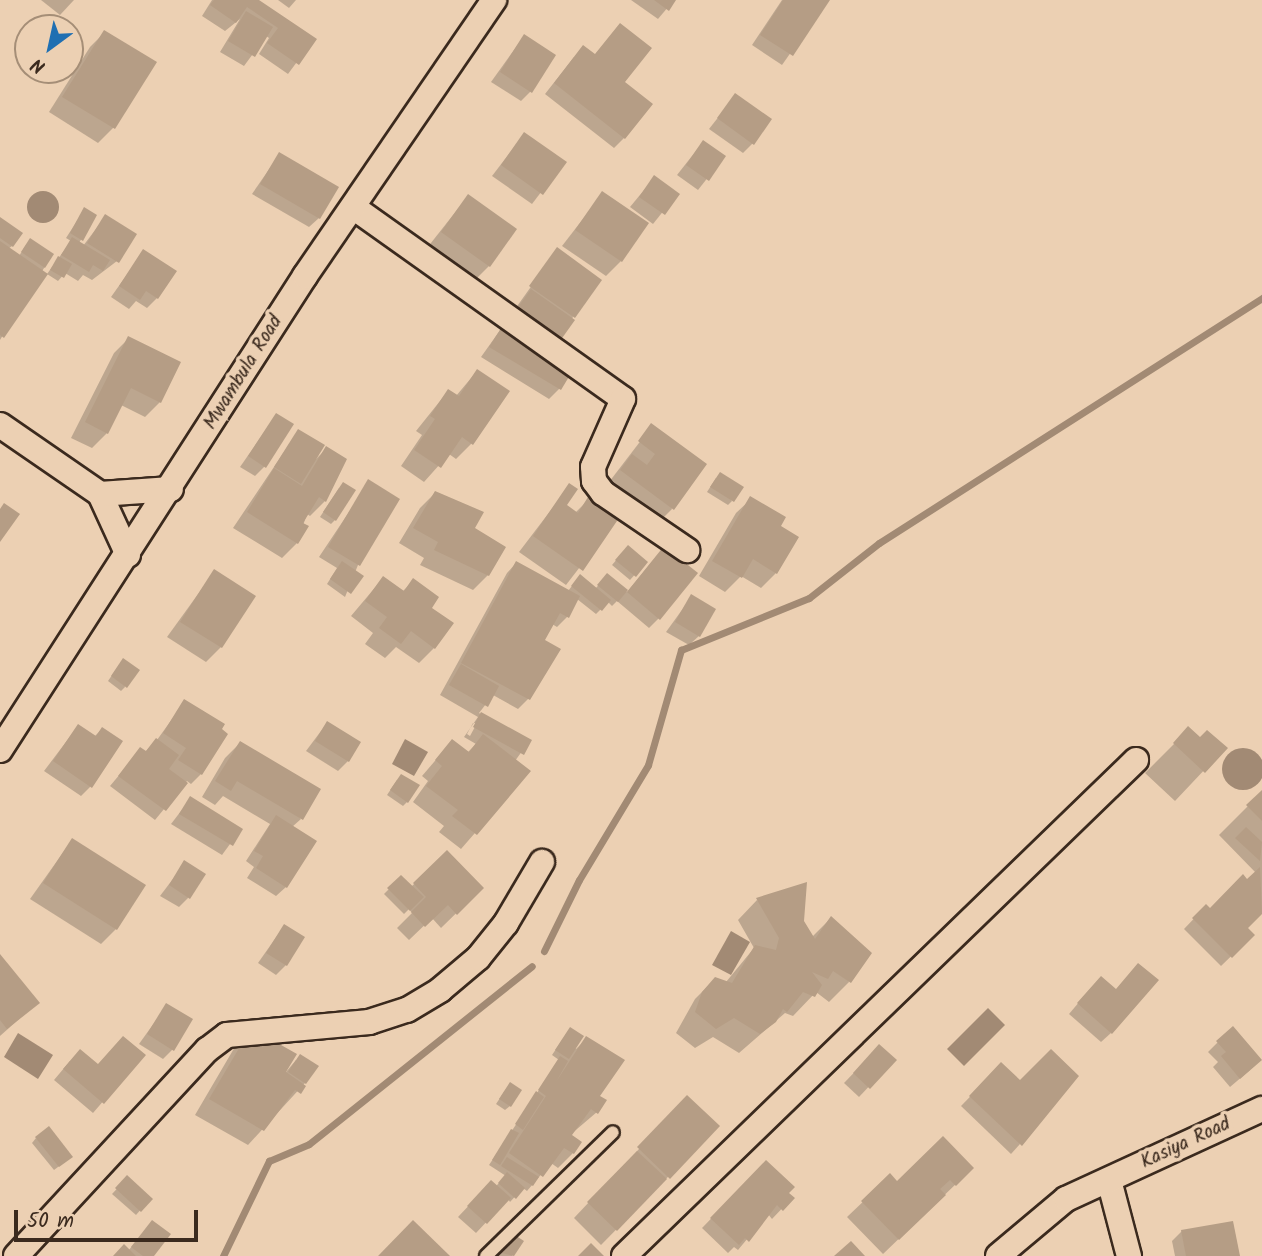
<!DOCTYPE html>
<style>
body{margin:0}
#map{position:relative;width:1262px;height:1256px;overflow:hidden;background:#ecd0b3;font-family:Kalam,sans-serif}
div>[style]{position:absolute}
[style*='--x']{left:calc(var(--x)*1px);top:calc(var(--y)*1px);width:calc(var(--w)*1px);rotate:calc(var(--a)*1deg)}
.water>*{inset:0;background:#a28a74}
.round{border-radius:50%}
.shadow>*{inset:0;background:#0003}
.stream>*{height:7px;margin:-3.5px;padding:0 3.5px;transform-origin:3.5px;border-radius:3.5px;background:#a28a74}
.building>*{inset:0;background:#b59d85}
.roads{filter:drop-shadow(2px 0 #3b2a1e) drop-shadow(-2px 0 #3b2a1e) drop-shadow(0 2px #3b2a1e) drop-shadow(0 -2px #3b2a1e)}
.service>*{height:12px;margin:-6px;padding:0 6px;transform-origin:6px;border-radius:6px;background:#ecd0b3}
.minor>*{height:24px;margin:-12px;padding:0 12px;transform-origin:12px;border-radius:12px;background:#ecd0b3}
span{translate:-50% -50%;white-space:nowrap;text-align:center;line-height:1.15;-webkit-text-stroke:7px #ecd0b3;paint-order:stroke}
.street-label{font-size:19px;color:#3b2a1e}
.north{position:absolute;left:14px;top:14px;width:70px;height:70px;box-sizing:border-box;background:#ecd0b3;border:2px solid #a58e77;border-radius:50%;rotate:213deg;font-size:19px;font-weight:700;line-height:28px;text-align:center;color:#3b2a1e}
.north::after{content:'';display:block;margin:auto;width:24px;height:32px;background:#1f6fb2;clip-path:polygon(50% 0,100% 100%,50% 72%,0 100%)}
.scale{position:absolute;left:14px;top:1210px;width:184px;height:32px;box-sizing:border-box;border:4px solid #3b2a1e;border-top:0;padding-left:9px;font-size:21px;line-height:24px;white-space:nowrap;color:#3b2a1e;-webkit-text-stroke:5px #ecd0b3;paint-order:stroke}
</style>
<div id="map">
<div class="water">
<div class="round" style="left:27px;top:191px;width:32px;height:32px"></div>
<div style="clip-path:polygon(405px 739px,428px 752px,414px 776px,392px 764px)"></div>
<div class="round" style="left:1222px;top:748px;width:42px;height:42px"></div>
<div style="clip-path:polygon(731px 931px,750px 942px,731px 975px,712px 965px)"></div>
<div style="clip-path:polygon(988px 1008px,1005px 1025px,964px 1066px,947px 1049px)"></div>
<div style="clip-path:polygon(18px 1033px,53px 1055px,38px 1079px,4px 1057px)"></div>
</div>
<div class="shadow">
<div style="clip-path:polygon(41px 0,74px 0,60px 15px)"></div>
<div style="clip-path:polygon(212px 0,256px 0,314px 39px,288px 74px,259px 54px,269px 38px,266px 36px,244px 66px,220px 52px,240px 19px,225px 31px,202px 16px)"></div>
<div style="clip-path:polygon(278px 0,296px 0,289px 8px)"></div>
<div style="clip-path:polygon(631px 0,674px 0,658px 19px)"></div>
<div style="clip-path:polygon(782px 0,827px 1px,782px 65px,752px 45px)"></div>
<div style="clip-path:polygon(620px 26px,624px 138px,614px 148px,545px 94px,574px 57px,594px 56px)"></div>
<div style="clip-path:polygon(105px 32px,154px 63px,113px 128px,98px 143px,49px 112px,90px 47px)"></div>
<div style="clip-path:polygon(524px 36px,531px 91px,521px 101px,491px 82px)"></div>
<div style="clip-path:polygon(735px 96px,753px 143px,743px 153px,709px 129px)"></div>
<div style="clip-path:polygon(524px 134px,564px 162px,532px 204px,492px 176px)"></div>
<div style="clip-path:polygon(703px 142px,724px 157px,698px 190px,677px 175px)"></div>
<div style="clip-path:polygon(279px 155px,319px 218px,309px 227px,252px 194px)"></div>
<div style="clip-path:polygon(654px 178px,677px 194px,653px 224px,630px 207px)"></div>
<div style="clip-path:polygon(603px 193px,621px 261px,606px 276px,562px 246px)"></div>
<div style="clip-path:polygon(468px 196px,489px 266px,474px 281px,427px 248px)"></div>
<div style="clip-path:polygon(84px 210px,95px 216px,79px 243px,83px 246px,105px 217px,117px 261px,92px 280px,83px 275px,78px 281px,65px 273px,58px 281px,47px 274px,71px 241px,66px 238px)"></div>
<div style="clip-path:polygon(0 219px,12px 246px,8px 249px,19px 256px,26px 245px,52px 255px,0 340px)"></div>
<div style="clip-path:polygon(557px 250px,573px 317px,559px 340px,559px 389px,549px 399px,481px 357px)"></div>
<div style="clip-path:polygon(143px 252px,157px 298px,147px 308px,136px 301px,129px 309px,111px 297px)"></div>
<div style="clip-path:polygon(129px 338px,160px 402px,145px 417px,121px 405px,107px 433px,92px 448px,71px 438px,114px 353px)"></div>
<div style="clip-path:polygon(477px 371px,507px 391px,471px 444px,456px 459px,449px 454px,424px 482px,401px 466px,422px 435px,416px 431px,448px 391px,456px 396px)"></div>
<div style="clip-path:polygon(276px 415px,265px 466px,255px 476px,240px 467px)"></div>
<div style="clip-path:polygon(652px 426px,672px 509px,657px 524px,606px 486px)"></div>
<div style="clip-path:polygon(298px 431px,316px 459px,327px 448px,325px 501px,310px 516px,307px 514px,297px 543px,282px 558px,233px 528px)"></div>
<div style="clip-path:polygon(716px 478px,732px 501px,728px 505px,707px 492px)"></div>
<div style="clip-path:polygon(369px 482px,358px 565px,345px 597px,327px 584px,337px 568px,319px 557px)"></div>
<div style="clip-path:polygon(570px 485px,564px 505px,575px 513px,589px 499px,617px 519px,566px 585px,519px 552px)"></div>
<div style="clip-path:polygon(339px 488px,335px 520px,331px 524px,320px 517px)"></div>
<div style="clip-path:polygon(435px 493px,473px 529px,488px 575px,473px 590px,420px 565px,424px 558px,399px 543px,420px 508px)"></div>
<div style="clip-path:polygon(751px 499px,778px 526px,776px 573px,761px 588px,741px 576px,725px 592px,699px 576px,736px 513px)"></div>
<div style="clip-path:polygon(623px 552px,646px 562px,630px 580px,612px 565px)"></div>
<div style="clip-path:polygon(evenodd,655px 558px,659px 618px,649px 628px,617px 601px,612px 606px,608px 602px,596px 614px,577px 599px,567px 617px,557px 627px,552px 624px,543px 641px,559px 649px,528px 699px,518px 709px,493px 695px,479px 713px,530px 740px,515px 761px,529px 771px,461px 849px,439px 832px,444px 826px,413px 802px,428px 781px,422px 776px,452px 741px,467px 753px,476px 744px,464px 737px,478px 717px,440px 695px,507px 573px,516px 563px,568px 591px,576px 581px,595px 589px,607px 576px,627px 592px,655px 558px,473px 723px,477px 723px,470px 736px,467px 734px,473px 723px)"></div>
<div style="clip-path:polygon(214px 572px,221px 647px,206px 662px,167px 637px)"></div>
<div style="clip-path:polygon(383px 578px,402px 592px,413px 581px,429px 608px,434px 648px,419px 663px,396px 647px,385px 658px,365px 644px,373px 633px,351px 616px)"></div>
<div style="clip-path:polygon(692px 596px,699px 636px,689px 645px,666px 632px)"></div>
<div style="clip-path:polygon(119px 665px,125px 687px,121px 691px,108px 681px)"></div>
<div style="clip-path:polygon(185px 701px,201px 774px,191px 784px,187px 781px,155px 820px,110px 786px,141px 749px,145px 752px,157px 740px)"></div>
<div style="clip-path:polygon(327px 723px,348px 761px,338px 771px,306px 751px)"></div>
<div style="clip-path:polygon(78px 726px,94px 737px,102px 729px,90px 787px,81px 796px,44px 771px)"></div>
<div style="clip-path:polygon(1189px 729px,1200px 739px,1225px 748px,1175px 801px,1145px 773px)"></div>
<div style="clip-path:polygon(240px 743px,301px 819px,292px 827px,286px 887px,276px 896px,247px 878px,254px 867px,246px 861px,270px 824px,223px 796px,215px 805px,202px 797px,225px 758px)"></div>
<div style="clip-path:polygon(397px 780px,407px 802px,403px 806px,387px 795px)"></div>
<div style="clip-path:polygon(1262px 792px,1262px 912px,1246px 928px,1253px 935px,1221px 966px,1184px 929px,1206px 906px,1210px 910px,1256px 873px,1219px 835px)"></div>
<div style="clip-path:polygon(191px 798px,241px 829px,222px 855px,171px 824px)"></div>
<div style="clip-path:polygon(72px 840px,116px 929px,101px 944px,30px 899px)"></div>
<div style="clip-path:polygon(447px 852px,482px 888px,441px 928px,432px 918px,409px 940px,397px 928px,412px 913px,409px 909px,404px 914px,384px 894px,401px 877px,411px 887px)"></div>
<div style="clip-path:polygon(185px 863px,188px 898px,179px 907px,160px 896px)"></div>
<div style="clip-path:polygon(757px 900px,802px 922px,812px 937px,831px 918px,849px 982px,829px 1002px,816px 992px,793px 1016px,785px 1013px,739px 1053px,713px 1037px,695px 1048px,676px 1033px,695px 999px,715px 979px,726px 982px,754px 948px,738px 920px)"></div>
<div style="clip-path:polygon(284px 926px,286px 965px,276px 975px,258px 963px)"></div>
<div style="clip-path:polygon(0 957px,37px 1003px,0 1036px)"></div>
<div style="clip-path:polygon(1091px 988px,1111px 1033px,1101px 1042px,1069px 1014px)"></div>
<div style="clip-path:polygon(167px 1005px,173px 1049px,163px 1059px,139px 1044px)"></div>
<div style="clip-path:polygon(251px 1030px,281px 1078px,296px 1060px,305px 1083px,248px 1145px,195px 1115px,236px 1045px)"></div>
<div style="clip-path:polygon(566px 1034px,576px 1049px,587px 1038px,597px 1112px,570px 1135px,573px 1153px,558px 1168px,551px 1163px,527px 1191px,523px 1188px,510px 1202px,508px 1199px,476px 1233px,458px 1217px,491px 1182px,496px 1186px,506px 1176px,489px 1165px,559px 1060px,552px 1055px)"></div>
<div style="clip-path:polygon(1218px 1042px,1250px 1070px,1230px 1087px,1213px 1067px,1218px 1062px,1208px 1052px)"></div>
<div style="clip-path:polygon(143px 1055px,93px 1113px,54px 1080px,70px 1061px,98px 1066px)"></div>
<div style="clip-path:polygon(870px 1056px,894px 1060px,859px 1097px,844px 1083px)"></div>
<div style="clip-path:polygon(1001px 1065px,1020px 1144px,1011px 1154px,961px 1106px)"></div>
<div style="clip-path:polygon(506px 1089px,510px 1106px,505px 1110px,496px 1104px)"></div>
<div style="clip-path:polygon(688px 1097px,718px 1126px,601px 1245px,574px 1218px)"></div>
<div style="clip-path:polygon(36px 1138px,66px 1161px,54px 1170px,32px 1143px)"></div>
<div style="clip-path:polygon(943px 1139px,957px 1183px,883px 1254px,847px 1217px,890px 1176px,897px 1183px)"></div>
<div style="clip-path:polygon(766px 1162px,792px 1198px,772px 1219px,768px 1214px,738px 1250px,734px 1247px,728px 1253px,702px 1228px)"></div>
<div style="clip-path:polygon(127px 1178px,150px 1199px,136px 1215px,112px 1194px)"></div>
<div style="clip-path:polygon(152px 1222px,152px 1256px,115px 1256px,128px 1251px)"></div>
<div style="clip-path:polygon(1182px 1231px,1238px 1256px,1175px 1256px,1172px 1241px)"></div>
<div style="clip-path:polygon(521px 1242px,512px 1256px,490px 1256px)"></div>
</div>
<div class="stream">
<div style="--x:544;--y:951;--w:79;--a:-63.8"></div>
<div style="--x:579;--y:880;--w:134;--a:-59"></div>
<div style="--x:648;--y:765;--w:120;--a:-74"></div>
<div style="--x:681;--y:650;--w:138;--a:-22.1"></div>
<div style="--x:809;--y:598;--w:89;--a:-38.2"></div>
<div style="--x:879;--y:543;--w:455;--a:-32.6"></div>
<div style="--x:223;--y:1256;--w:106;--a:-64.2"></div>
<div style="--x:269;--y:1161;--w:43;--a:-23"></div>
<div style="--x:309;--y:1144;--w:285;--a:-38.6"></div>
</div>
<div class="building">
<div style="clip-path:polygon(214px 0,259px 0,317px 39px,299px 65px,267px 43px,278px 28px,247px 7px,236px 23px,210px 5px)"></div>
<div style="clip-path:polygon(654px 0,676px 0,669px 11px)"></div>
<div style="clip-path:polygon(783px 0,830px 0,793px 56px,760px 35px)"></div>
<div style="clip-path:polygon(246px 11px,273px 27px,255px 57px,228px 41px)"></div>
<div style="clip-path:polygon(620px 23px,652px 48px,625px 82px,653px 104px,625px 139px,554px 83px,583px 45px,595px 54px)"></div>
<div style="clip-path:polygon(104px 30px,157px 62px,115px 129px,62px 97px)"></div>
<div style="clip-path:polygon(524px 34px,556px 55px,532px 93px,500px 72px)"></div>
<div style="clip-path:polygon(735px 93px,772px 119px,754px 145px,717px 118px)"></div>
<div style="clip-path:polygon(524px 132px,567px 162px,543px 195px,501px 165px)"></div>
<div style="clip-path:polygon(703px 140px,726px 156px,709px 181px,686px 165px)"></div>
<div style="clip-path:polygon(279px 152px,339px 187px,320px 219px,260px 184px)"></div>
<div style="clip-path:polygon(654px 175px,680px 194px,665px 215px,639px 197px)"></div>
<div style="clip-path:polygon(602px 191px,649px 223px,622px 262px,575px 230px)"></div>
<div style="clip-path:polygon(468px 194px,517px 229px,490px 267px,441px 232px)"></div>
<div style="clip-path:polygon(84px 207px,97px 215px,83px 241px,70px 233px)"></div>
<div style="clip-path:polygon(105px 214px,137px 234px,119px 263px,87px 243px)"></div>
<div style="clip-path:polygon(0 217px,23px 233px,13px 247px,0 238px)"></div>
<div style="clip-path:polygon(72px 237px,110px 260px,103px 271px,93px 265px,89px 272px,61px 255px)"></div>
<div style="clip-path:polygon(30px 238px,54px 254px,45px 268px,21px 252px)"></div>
<div style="clip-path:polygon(0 241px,48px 274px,4px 338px,0 335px)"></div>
<div style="clip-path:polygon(557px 247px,602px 280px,575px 318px,529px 286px)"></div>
<div style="clip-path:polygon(143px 249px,177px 271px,158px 299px,146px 291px,140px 300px,119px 286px)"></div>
<div style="clip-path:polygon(58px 256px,72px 264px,64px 278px,50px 270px)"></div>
<div style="clip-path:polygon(531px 289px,575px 320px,560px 341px,516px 310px)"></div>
<div style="clip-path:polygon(505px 322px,576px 365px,561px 390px,489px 347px)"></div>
<div style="clip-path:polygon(128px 336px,181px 362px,161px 403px,131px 388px,108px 434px,85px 422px)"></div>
<div style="clip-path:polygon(477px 369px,510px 391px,473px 445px,462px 437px,441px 468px,414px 450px,435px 419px,430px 416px,448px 389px,459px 396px)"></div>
<div style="clip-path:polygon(276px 413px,294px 424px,266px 468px,248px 456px)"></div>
<div style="clip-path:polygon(651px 423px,707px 464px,674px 510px,620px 470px,632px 454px,647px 465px,655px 454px,638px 441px)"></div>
<div style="clip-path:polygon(298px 429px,325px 445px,301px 484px,274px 467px)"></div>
<div style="clip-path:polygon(326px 446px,347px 459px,326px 502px,319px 497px,303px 523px,309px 526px,298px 544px,247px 512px,274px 468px,302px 486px)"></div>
<div style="clip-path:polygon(720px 472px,744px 487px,734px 502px,710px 487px)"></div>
<div style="clip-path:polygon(368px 479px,400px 499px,360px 566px,328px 547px)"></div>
<div style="clip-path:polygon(343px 482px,356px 490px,336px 521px,323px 512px)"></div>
<div style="clip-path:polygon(569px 483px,578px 489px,567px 505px,578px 513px,588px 497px,619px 518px,583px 571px,533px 536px)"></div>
<div style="clip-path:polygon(435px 491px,484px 512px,475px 528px,506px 547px,489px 576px,434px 550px,438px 542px,413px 528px)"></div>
<div style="clip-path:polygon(750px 496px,786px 517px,781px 526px,799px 537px,777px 574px,753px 559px,742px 578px,712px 561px)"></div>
<div style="clip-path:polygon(4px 503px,20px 514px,0 542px,0 509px)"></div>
<div style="clip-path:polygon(628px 545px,648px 562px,636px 577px,615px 560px)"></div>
<div style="clip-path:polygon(664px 546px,698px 573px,660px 620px,627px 592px)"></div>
<div style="clip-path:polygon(342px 561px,364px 576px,351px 594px,330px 579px)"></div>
<div style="clip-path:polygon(516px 561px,580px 596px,569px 618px,560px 613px,545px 640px,561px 649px,530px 700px,461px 663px)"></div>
<div style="clip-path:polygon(214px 569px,256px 596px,222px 648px,180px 622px)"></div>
<div style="clip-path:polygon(607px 573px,628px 590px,618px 602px,597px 585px)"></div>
<div style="clip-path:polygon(580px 574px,611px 600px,602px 611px,571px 586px)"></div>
<div style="clip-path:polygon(383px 576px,404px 591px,413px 578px,439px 597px,432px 608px,454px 623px,435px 649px,411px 631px,401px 644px,379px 628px,387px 617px,365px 601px)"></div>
<div style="clip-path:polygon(691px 594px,716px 609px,700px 637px,675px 622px)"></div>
<div style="clip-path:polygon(123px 658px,140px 670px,127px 688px,111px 676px)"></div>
<div style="clip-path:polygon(461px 664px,499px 686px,488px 707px,449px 685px)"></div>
<div style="clip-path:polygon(184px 699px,225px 724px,222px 729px,228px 734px,202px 775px,178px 760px,186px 748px,163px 733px)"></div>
<div style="clip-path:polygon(481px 712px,532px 740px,524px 755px,473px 727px)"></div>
<div style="clip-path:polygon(327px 721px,361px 742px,349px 762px,315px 741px)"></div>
<div style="clip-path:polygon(78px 724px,96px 736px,102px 727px,123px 741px,92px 788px,53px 761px)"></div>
<div style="clip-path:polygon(1188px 726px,1200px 737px,1207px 730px,1228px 748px,1205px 773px,1173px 743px)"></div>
<div style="clip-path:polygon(483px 734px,531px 771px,477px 835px,452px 816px,458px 810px,426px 786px,442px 766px,435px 760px,452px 739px,469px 752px)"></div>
<div style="clip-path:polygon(156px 738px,179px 755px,169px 769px,188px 783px,166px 811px,118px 776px,140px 747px,146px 751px)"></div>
<div style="clip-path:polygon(240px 741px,321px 789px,303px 820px,237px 781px,231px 791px,215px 781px)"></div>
<div style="clip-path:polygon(401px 774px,420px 785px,408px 803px,390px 790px)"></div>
<div style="clip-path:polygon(1262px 790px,1262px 821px,1246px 805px)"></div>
<div style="clip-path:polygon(190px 796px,243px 829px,233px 846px,179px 814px)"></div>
<div style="clip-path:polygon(276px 815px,317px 841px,287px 888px,256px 868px,263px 856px,254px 851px)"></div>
<div style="clip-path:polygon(1246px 827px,1262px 842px,1260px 861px,1235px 838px)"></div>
<div style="clip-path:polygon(72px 838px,146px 885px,117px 930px,43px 883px)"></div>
<div style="clip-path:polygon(447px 850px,484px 888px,457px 915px,448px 905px,425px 927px,411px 912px,426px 897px,413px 883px)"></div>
<div style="clip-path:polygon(184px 860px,206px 874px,190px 899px,169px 885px)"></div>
<div style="clip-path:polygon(1260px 867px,1262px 914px,1248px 928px,1255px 935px,1232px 958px,1192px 918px,1206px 904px,1210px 908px,1243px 874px,1247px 879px)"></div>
<div style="clip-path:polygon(401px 875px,424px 897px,410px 911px,387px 888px)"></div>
<div style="clip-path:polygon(807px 882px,804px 921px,815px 939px,831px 916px,872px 953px,851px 983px,833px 971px,828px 979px,812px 972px,822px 985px,815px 997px,803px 992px,787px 1012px,783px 1009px,776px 1022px,760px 1034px,734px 1018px,716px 1029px,695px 1012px,702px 992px,715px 977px,732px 983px,755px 945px,776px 950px,779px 938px,756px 898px)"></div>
<div style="clip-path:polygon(284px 924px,305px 937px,287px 966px,266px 953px)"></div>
<div style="clip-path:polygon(0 954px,40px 1003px,7px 1029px,0 1020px)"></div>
<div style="clip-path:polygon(1138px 963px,1159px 980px,1112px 1034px,1077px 1003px,1101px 976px,1116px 989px)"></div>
<div style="clip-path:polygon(166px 1003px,193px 1019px,174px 1051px,147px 1034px)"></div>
<div style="clip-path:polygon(1233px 1026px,1262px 1060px,1240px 1079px,1221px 1056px,1226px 1052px,1216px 1041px)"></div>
<div style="clip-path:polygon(570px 1027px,584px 1036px,569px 1059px,555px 1050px)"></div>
<div style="clip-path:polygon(251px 1028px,297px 1054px,286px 1072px,306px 1086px,301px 1094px,295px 1090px,264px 1131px,209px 1099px)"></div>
<div style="clip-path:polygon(123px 1036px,146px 1055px,104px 1104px,63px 1069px,80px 1049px,98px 1064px)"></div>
<div style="clip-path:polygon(586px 1036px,625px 1060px,600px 1096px,607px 1100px,598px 1114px,591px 1109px,572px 1135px,582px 1142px,574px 1154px,564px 1148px,543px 1177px,509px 1153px,546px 1096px,538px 1090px,560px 1056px,568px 1061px,556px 1082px)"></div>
<div style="clip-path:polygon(879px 1044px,897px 1060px,870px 1089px,853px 1073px)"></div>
<div style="clip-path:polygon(1051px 1049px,1079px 1076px,1022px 1146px,969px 1096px,1001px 1062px,1020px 1080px)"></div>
<div style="clip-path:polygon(300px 1054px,319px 1066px,306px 1084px,288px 1072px)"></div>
<div style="clip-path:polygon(510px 1082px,522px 1090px,511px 1107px,499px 1099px)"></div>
<div style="clip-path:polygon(536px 1091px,544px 1097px,523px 1130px,515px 1124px)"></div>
<div style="clip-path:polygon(687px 1095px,720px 1126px,670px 1179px,637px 1147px)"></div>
<div style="clip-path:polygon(49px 1126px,73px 1157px,59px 1167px,35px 1137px)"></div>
<div style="clip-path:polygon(511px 1129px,519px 1133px,500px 1165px,492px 1160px)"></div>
<div style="clip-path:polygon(943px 1136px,974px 1168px,956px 1186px,950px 1180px,940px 1189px,946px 1195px,899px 1240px,861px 1201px,890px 1173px,897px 1181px)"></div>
<div style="clip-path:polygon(637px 1151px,667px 1179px,617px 1231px,587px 1202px)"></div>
<div style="clip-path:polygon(507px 1157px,539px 1177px,533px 1186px,501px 1166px)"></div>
<div style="clip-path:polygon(766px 1160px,795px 1187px,789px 1193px,795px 1198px,783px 1211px,777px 1205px,749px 1242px,745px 1238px,739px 1245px,710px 1218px)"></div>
<div style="clip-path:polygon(507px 1172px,525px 1188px,516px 1199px,498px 1183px)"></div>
<div style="clip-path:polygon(127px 1175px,153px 1199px,141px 1212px,115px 1188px)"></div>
<div style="clip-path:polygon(491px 1180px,511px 1198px,487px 1224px,467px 1206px)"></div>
<div style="clip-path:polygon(152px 1220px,171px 1234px,154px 1256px,143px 1256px,131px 1247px)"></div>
<div style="clip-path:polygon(413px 1220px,450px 1256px,378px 1256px)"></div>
<div style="clip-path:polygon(1233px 1221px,1240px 1256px,1186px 1256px,1181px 1230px)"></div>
<div style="clip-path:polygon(507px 1230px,524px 1241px,514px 1256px,493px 1251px)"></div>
<div style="clip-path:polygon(851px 1241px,865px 1256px,834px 1256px)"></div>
<div style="clip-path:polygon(591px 1243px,604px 1256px,578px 1256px)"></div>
<div style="clip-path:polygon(124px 1244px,136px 1256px,113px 1256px)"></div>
</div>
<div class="roads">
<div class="service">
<div style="--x:486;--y:1256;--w:177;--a:-44.3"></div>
</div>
<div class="minor">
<div style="--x:353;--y:207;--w:331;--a:35.4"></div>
<div style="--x:623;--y:399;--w:74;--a:113.8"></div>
<div style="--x:593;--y:467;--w:14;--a:86"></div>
<div style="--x:594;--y:481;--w:15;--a:53"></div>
<div style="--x:603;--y:493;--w:102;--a:34.2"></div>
<div style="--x:0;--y:425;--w:121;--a:34.6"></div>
<div style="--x:100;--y:494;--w:67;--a:65.3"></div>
<div style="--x:100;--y:494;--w:71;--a:-4"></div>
<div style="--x:0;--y:750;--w:564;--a:-57.24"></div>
<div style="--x:305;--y:276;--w:335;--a:-55.6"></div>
<div style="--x:1109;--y:1180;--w:79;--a:75.3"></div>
<div style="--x:16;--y:1256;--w:281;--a:-47.2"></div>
<div style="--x:207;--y:1050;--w:25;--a:-37"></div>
<div style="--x:227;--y:1035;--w:143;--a:-5.2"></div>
<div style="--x:369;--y:1022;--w:40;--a:-18"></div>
<div style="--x:407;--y:1010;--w:39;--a:-31"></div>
<div style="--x:440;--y:990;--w:50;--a:-40.1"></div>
<div style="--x:478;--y:958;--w:45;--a:-51.3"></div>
<div style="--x:506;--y:923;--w:71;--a:-59.5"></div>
<div style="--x:624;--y:1256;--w:713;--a:-44.09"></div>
<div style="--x:998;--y:1256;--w:89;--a:-40"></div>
<div style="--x:1066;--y:1199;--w:216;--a:-24.7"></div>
</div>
</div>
<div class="street-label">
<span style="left:244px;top:373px;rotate:-58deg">Mwambula Road</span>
<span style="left:1186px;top:1144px;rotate:-25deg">Kasiya Road</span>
</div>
<div class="north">N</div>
<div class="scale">50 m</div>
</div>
